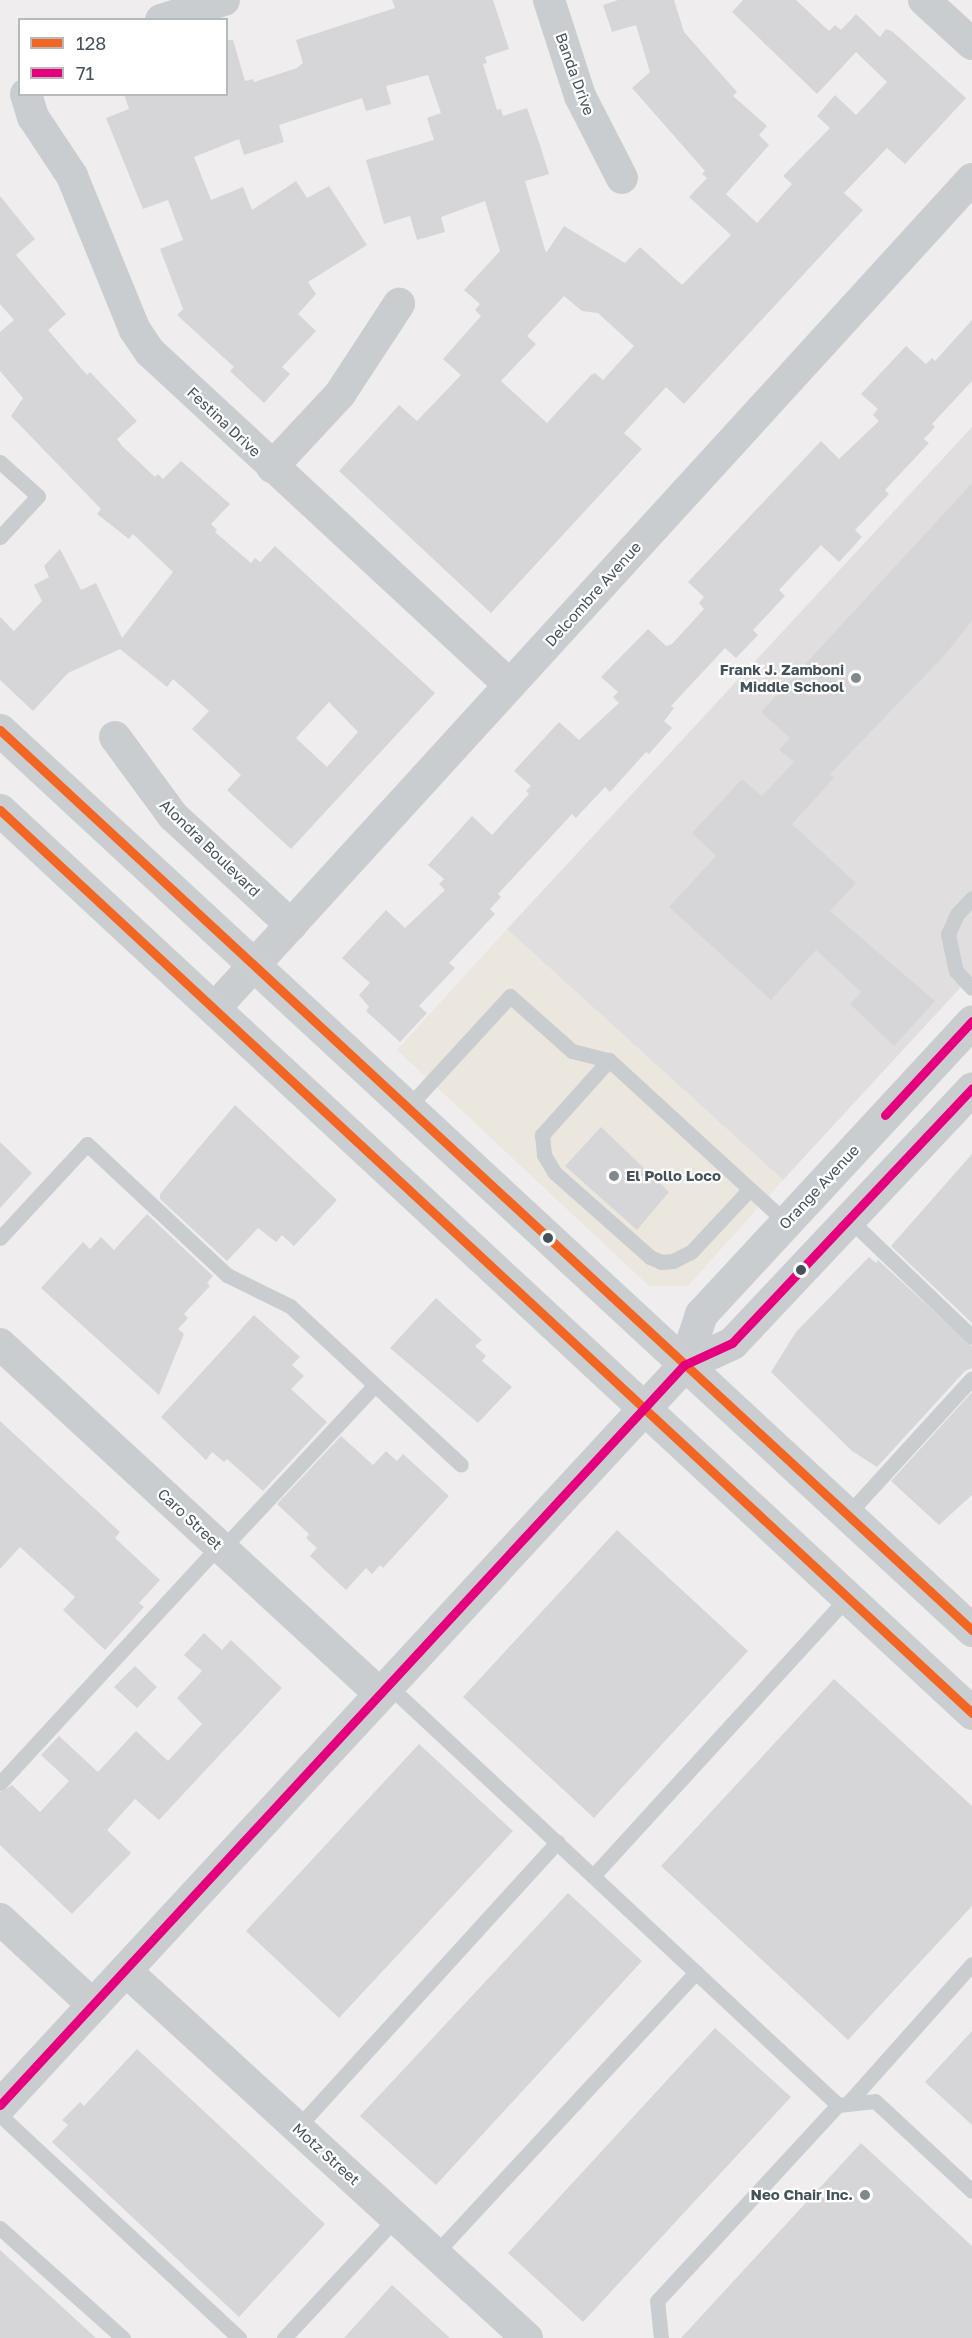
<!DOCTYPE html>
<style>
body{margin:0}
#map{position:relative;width:972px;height:2338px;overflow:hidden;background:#efedee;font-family:"Golos Text",sans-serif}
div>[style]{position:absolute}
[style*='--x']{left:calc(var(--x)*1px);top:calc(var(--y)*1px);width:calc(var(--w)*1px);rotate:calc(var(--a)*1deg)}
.commercial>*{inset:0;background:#ebe7df}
.education>*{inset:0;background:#e1dee0}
.building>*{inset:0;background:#d6d6d8}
.service>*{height:15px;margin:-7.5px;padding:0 7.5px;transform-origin:7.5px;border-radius:7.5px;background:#cacdcf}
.minor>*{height:32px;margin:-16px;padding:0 16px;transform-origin:16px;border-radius:16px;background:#cacdcf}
.tertiary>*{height:33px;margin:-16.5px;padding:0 16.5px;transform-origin:16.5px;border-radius:16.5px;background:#cacdcf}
.secondary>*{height:33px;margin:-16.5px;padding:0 16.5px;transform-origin:16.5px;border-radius:16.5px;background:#caced0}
.bus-1>*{height:9px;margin:-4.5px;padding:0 4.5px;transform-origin:4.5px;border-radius:4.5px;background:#f26522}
.bus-2>*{height:9px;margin:-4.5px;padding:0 4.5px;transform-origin:4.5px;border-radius:4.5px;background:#e5007d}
.dots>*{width:16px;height:16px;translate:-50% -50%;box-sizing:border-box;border:3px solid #fff;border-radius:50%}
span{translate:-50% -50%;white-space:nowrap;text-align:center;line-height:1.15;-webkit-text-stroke:4.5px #fff;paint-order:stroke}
.street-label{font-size:15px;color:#45525a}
.poi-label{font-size:15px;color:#45525a;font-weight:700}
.right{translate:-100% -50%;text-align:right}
.left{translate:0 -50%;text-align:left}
.legend{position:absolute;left:18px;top:18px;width:210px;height:78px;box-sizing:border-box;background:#fff;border:2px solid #b5babd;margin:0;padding:8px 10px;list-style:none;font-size:18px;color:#45525a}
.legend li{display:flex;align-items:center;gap:12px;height:30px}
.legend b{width:30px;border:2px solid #b5babd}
</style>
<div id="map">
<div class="commercial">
<div style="clip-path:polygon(507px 929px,783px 1180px,688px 1286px,649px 1286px,397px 1050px)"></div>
</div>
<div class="education">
<div style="clip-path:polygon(972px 427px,972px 975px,783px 1180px,507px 929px)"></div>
</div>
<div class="building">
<div style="clip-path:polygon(evenodd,392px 0,493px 0,509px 49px,485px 57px,487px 63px,483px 64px,497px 110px,501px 109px,503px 116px,527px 108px,540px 145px,549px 174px,525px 181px,546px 253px,564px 226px,625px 263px,640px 247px,682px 285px,731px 235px,689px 197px,707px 178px,702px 174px,705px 171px,632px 88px,650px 72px,636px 25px,612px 32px,603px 5px,618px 0,674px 0,684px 32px,737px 92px,733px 96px,767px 126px,759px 135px,769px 145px,726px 194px,757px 223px,792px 184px,783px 176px,830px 128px,817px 116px,835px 95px,856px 115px,887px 82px,856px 52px,817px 94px,732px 12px,743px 0,796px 0,829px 31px,835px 25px,841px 30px,856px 14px,880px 37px,886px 29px,893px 32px,966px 98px,905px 164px,887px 148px,844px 193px,863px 210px,684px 404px,666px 387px,624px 433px,642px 449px,491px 613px,339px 471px,399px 405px,417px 421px,461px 375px,443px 359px,481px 316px,475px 310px,480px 304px,464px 290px,500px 251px,485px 201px,441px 217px,445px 232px,417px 240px,410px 216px,384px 224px,366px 160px,434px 140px,427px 118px,441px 113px,428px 75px,386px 86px,391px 104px,366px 111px,362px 98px,279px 125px,284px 142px,244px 155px,239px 139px,194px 157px,211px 200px,243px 187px,252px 210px,296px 181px,307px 198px,329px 186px,367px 245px,308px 282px,316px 294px,298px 314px,316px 331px,282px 367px,290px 374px,264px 403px,230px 371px,234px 367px,177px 315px,183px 309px,160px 249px,183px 240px,168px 200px,143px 209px,106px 118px,129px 109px,124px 94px,226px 94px,226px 40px,233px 40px,245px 81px,253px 79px,254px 82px,297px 68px,303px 63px,296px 40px,395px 8px,392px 0,564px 296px,582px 311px,598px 313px,634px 346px,603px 380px,595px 373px,591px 375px,547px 423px,501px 381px,536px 344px,527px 336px,564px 296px)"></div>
<div style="clip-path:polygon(evenodd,0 196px,35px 239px,16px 255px,66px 314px,48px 330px,87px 375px,90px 372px,137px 421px,117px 439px,122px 446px,155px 477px,158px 474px,163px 479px,181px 461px,230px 504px,211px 524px,217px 530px,215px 532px,251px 563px,255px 558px,260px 562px,275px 546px,435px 693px,291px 849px,227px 790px,241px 775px,192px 729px,209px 711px,173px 679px,167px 687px,120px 649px,68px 673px,33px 711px,0 680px,0 617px,14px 631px,42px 601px,34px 585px,49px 577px,44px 566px,60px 549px,81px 590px,96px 583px,122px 638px,173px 572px,133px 534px,129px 539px,97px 514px,101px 509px,11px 416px,23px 398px,0 371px,0 332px,14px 320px,0 304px,0 196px,329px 702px,358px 732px,327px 767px,296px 738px,329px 702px)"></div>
<div style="clip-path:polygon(972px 320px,972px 381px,932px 424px,935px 427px,924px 439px,929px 443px,885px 490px,889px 494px,855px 530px,862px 537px,839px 562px,821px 545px,779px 590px,785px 596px,753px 630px,758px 635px,736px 658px,725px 648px,671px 706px,674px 708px,664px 721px,672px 728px,649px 754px,646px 752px,610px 792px,605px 787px,576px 818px,572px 814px,498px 894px,501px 897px,490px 909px,495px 914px,449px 963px,455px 968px,419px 1006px,427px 1013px,400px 1042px,366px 1011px,369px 1007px,359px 995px,370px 983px,342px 958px,386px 910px,405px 928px,445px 890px,439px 884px,444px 879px,428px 865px,472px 816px,492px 835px,529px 794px,526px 791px,531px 786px,514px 771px,559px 722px,579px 740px,619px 703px,613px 697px,618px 692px,601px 677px,648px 629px,666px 646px,672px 644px,704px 609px,699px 603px,704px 597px,688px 582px,821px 441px,839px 459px,879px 421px,873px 415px,878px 409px,861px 394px,906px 346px,926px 364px,932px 358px,935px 361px)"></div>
<div style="clip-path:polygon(972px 483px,972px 621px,943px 657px,830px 774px,834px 778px,792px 824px,856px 883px,830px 911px,935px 1001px,894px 1046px,850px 1004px,861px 992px,816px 950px,771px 1000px,669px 907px,716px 856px,692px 833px,742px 779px,762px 796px,794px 762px,779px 750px,790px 738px,761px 712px)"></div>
<div style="clip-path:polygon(235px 1105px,337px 1200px,294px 1246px,282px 1235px,276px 1242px,258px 1228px,227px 1261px,160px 1199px,160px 1194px)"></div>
<div style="clip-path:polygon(601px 1127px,669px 1192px,637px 1230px,565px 1166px)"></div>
<div style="clip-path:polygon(0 1142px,32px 1173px,0 1208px)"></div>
<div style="clip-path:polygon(972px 1154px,972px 1323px,891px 1246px)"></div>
<div style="clip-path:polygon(147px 1214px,213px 1276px,207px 1283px,210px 1286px,184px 1314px,188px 1318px,178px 1329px,184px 1334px,159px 1395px,41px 1288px,83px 1242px,90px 1249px,101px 1237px,114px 1250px)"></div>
<div style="clip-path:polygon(869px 1257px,876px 1263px,878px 1260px,972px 1346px,972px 1368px,965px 1371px,877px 1467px,852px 1451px,771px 1372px,796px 1332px)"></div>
<div style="clip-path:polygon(436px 1298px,482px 1340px,475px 1346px,486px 1356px,482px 1361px,512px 1387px,478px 1423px,390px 1348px)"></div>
<div style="clip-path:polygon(254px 1315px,300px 1357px,292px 1365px,304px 1376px,291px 1389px,327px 1422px,263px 1491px,227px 1459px,224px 1462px,212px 1452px,206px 1460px,161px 1417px)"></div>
<div style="clip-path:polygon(972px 1392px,972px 1495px,939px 1525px,891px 1481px)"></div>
<div style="clip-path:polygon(0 1421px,120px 1532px,115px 1538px,160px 1580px,139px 1603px,144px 1607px,105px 1650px,63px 1610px,75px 1597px,20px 1547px,0 1569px)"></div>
<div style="clip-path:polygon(341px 1436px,373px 1465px,386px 1451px,397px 1461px,403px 1454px,449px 1496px,383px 1568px,380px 1565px,372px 1574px,366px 1568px,346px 1590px,310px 1556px,317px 1548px,306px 1538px,309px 1534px,277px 1504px)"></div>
<div style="clip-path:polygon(617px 1530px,748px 1651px,594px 1818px,463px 1697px)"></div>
<div style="clip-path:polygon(204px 1633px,222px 1650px,231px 1640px,282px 1688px,159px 1820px,135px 1799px,107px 1830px,131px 1853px,72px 1914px,0 1845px,0 1792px,12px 1785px,40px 1812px,69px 1781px,41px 1755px,59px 1736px,98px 1772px,136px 1731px,168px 1761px,202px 1724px,177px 1698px,202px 1671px,184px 1655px)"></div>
<div style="clip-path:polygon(135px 1666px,157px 1687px,137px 1708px,114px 1687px)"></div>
<div style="clip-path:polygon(834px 1679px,972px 1806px,972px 1906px,848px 2040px,661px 1866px)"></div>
<div style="clip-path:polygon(419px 1744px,513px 1831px,339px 2018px,246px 1931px)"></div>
<div style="clip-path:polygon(568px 1893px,642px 1961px,436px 2185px,360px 2116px)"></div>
<div style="clip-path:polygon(715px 2028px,791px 2097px,583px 2322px,508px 2253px)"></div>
<div style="clip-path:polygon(972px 2031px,972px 2125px,925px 2082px)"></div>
<div style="clip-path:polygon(137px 2049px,325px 2224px,239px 2317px,52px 2142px,68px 2125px,62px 2120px,80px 2102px,84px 2106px)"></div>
<div style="clip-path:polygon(861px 2143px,972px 2246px,972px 2338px,681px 2338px)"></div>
<div style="clip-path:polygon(0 2250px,96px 2338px,0 2338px)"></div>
<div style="clip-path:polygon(392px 2285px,450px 2338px,344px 2338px)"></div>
</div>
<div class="service">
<div style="--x:0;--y:462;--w:51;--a:41.8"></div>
<div style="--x:38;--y:496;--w:56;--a:132.8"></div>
<div style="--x:972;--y:898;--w:22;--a:133"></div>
<div style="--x:957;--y:914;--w:22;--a:114"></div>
<div style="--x:948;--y:934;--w:38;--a:78"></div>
<div style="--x:956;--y:971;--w:23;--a:47"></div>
<div style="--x:609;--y:1060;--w:101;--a:131.8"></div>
<div style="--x:542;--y:1135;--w:20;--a:84"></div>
<div style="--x:544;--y:1155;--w:21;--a:59"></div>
<div style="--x:555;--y:1173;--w:127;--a:41.5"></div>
<div style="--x:650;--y:1257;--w:12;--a:24"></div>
<div style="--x:661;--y:1262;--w:12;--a:-5"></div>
<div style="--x:673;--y:1261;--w:20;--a:-27"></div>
<div style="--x:691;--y:1252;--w:86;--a:-46.9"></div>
<div style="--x:407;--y:1108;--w:152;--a:-47.4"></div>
<div style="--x:510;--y:996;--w:83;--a:41.6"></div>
<div style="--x:572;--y:1051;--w:38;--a:14"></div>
<div style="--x:609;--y:1060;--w:240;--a:42.5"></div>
<div style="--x:849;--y:1219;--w:170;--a:43.8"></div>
<div style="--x:0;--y:1238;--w:128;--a:-47.2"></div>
<div style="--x:87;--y:1144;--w:192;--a:43.1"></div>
<div style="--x:227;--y:1275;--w:70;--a:26.2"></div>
<div style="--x:290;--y:1306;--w:233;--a:42.9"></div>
<div style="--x:847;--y:1515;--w:185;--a:-47.6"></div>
<div style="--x:222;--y:1549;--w:224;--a:-47"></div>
<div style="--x:388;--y:1685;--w:616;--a:43.03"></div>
<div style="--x:838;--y:2105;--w:37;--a:-6"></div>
<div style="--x:875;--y:2101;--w:132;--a:42.9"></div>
<div style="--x:0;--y:1783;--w:323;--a:-47.3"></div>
<div style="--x:593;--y:1876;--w:377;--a:-47.6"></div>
<div style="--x:849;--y:2102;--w:185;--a:-48.3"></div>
<div style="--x:0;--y:2115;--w:327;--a:43"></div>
<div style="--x:297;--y:2128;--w:387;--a:-47.7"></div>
<div style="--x:0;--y:2228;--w:165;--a:41.8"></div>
<div style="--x:435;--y:2254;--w:384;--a:-47.2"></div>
<div style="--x:284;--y:2338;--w:164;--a:-47"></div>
<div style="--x:661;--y:2338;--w:37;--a:-96"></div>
<div style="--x:657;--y:2301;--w:267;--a:-47.3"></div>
</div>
<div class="minor">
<div style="--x:549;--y:0;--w:101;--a:72.1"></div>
<div style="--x:580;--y:96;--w:92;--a:62.9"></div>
<div style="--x:924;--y:0;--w:65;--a:42.5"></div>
<div style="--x:161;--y:20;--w:66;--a:-17.6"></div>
<div style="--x:26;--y:94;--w:24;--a:73"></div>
<div style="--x:33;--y:117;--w:71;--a:56.5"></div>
<div style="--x:72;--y:176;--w:166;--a:67.8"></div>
<div style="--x:135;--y:330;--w:27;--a:56"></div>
<div style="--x:150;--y:352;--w:490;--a:42.8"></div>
<div style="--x:272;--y:467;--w:100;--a:-47"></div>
<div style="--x:340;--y:394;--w:108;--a:-56.8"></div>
<div style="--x:115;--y:737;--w:98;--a:53.7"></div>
<div style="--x:173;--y:816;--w:161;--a:42.7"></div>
<div style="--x:214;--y:1009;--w:1124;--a:-47.6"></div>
<div style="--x:0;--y:1344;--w:517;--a:42.65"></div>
<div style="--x:0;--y:1919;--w:127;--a:42.8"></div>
<div style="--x:125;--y:1970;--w:545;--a:42.47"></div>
</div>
<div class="tertiary">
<div style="--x:684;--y:1365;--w:54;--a:-71.6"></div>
<div style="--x:701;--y:1314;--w:399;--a:-47.2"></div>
<div style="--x:0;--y:2105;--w:1008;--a:-47.25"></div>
<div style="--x:684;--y:1365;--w:53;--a:-24.6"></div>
<div style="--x:732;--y:1343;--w:350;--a:-46.7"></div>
</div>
<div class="secondary">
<div style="--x:0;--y:730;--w:1325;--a:42.8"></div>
<div style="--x:0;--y:810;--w:1327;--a:42.89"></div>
</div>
<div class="bus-1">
<div style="--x:0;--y:730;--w:1325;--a:42.8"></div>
<div style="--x:0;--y:810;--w:1327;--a:42.89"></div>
</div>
<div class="bus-2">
<div style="--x:885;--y:1115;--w:128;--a:-47.2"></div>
<div style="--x:0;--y:2105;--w:1008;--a:-47.25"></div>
<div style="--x:684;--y:1365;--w:53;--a:-24.6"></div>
<div style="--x:732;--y:1343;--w:350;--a:-46.7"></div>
</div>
<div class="dots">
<div style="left:856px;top:678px;background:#80888e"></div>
<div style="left:614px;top:1176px;background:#80888e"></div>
<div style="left:548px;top:1238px;background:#45525a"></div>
<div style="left:801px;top:1270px;background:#45525a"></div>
<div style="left:865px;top:2195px;background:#80888e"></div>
</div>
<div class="street-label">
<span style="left:575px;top:74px;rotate:70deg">Banda Drive</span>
<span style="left:224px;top:422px;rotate:43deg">Festina Drive</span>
<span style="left:593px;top:594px;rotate:-48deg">Delcombre Avenue</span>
<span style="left:210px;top:848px;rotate:44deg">Alondra Boulevard</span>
<span style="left:819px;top:1187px;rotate:-47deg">Orange Avenue</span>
<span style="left:190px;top:1519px;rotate:43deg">Caro Street</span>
<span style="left:326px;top:2154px;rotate:42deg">Motz Street</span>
</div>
<div class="poi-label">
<span class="right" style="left:844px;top:678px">Frank J. Zamboni<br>Middle School</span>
<span class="left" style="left:626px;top:1176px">El Pollo Loco</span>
<span class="right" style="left:853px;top:2195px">Neo Chair Inc.</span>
</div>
<ul class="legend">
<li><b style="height:8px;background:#f26522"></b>128</li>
<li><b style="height:8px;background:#e5007d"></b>71</li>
</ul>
</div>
